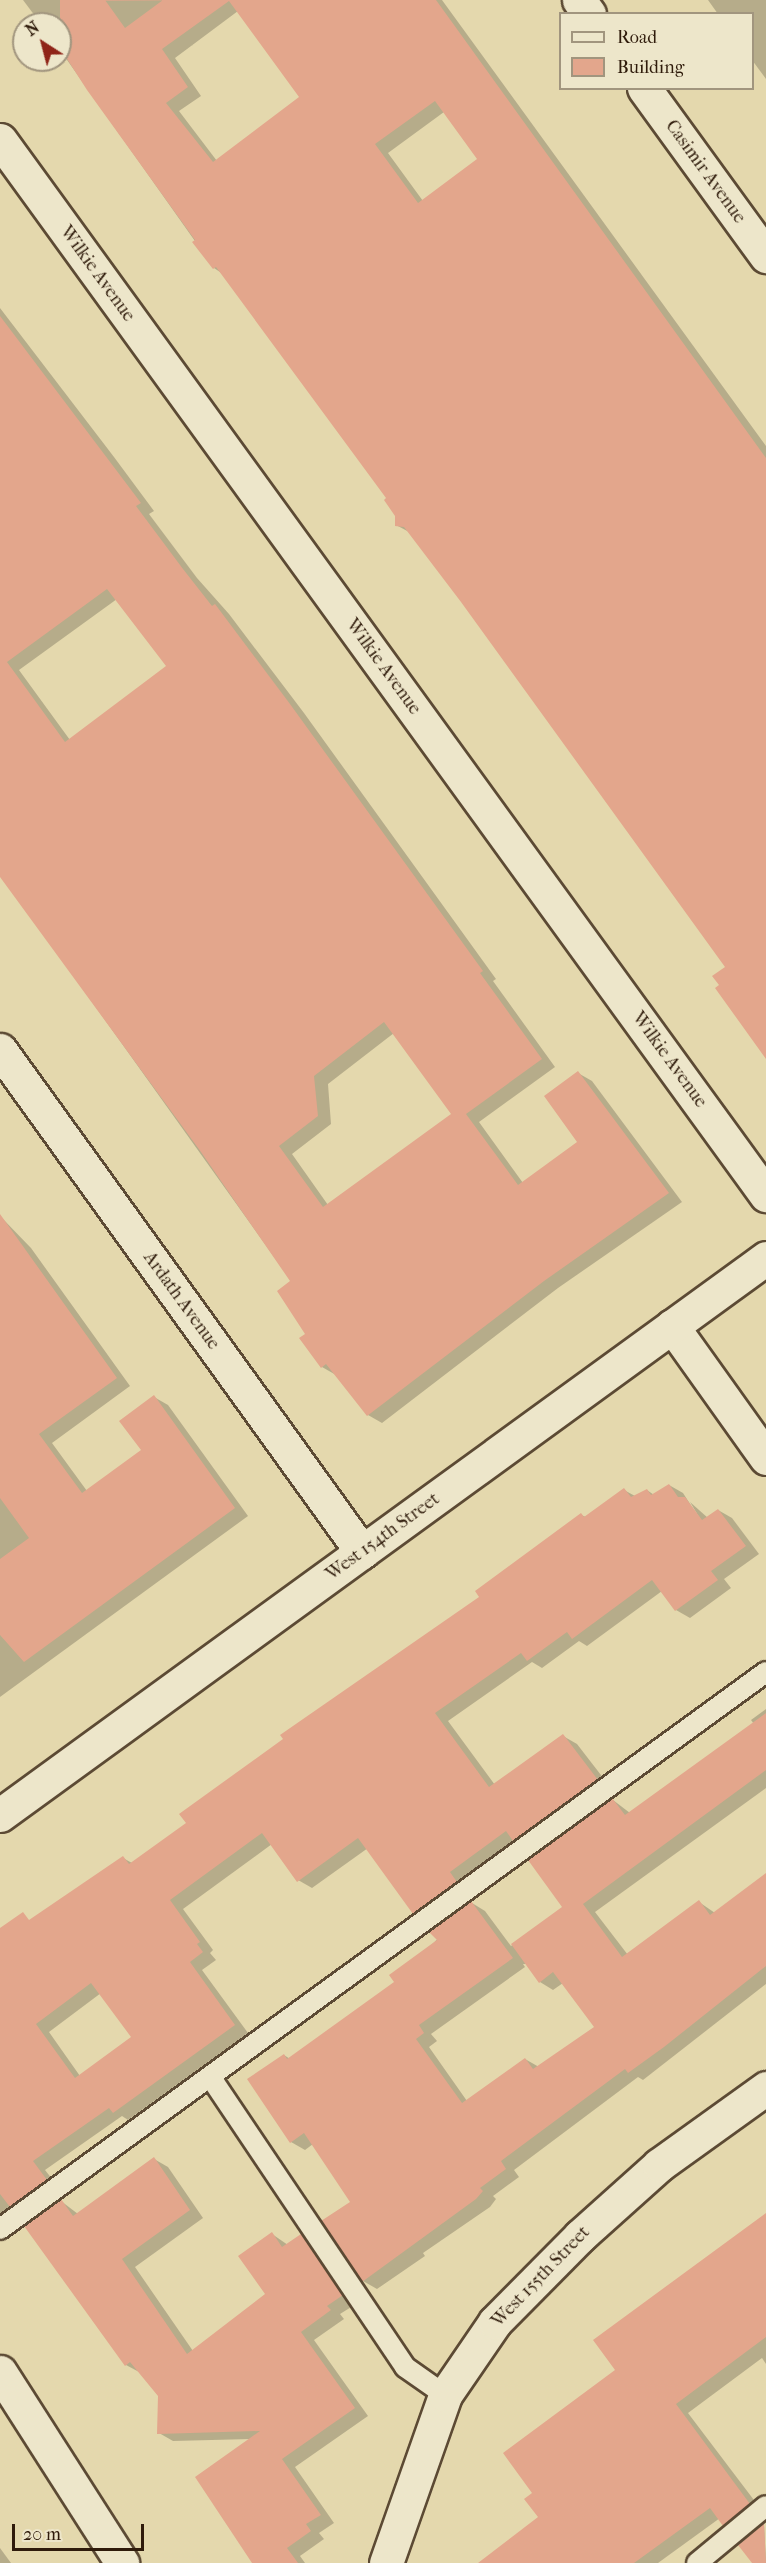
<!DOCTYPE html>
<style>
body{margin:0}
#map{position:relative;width:766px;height:2563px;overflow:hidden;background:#e4d8ad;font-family:"IM FELL French Canon",serif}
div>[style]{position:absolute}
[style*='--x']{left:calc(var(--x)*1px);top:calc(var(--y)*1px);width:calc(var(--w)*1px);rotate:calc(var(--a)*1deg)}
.shadow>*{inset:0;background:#0003}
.building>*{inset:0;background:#e3a68c}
.roads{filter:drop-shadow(2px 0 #5c4a34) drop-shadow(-2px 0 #5c4a34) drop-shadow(0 2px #5c4a34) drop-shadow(0 -2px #5c4a34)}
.service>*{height:20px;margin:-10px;padding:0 10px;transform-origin:10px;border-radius:10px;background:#ede6ca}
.minor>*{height:33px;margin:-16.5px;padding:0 16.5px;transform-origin:16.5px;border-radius:16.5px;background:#ede6ca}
span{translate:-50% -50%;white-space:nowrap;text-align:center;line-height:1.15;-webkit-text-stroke:4.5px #ede6ca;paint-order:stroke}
.street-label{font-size:18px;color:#2f1b0b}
.legend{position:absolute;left:559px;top:12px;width:195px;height:78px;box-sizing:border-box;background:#ede6ca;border:2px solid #a1957e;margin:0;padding:8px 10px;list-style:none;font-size:18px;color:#2f1b0b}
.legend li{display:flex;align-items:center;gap:12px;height:30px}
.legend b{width:30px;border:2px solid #a1957e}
.north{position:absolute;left:12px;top:12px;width:60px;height:60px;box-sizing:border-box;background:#ede6ca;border:2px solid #a1957e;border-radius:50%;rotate:324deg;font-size:16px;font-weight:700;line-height:24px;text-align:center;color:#2f1b0b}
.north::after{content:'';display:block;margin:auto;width:21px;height:27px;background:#8f2418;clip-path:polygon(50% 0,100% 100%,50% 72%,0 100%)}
.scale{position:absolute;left:12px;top:2524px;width:132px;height:27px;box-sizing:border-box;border:3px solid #2f1b0b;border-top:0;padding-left:8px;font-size:18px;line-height:21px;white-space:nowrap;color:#2f1b0b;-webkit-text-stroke:4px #ede6ca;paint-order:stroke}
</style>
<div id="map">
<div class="shadow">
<div style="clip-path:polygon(evenodd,23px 0,442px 0,766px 446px,766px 1056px,721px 986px,727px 967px,462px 601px,411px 533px,396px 525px,397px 516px,388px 499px,223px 274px,214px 268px,60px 50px,60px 24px,41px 24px,23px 0,238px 11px,301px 98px,217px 161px,179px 111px,201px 96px,175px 58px,238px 11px,23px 0,444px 112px,479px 160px,423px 201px,388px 153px,444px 112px)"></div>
<div style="clip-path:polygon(708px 0,766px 0,766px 79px,752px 60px,752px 14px,718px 14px)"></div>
<div style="clip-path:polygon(evenodd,0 308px,114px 457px,154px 511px,149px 514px,197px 578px,229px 614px,304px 713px,496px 979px,493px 981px,555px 1067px,479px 1122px,523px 1183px,579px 1142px,578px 1073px,592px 1081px,682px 1202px,558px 1288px,382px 1423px,368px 1415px,336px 1375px,322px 1367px,307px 1335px,292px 1282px,0 873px,0 308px,117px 599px,168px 666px,70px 740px,19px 670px,117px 599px,0 308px,394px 1033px,453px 1114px,328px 1205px,292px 1154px,331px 1124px,328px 1084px,394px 1033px)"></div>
<div style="clip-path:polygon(0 1216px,31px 1248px,130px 1386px,52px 1443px,87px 1491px,143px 1451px,154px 1397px,168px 1405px,248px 1516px,0 1697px)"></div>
<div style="clip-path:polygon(evenodd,669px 1485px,683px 1493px,705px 1527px,690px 1502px,708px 1518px,718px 1510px,732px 1518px,759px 1554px,724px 1579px,731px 1588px,690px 1618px,676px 1610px,662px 1591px,587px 1646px,579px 1641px,542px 1668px,532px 1662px,448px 1721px,495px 1785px,563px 1736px,577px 1744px,611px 1788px,528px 1848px,517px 1841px,463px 1880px,470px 1890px,428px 1921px,414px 1913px,368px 1848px,312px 1888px,298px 1880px,272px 1844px,183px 1909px,213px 1950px,210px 1953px,216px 1960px,202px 1970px,248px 2033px,128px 2120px,122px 2116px,45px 2170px,60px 2189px,0 2223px,0 1941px,123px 1858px,132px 1863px,188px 1823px,285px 1740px,282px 1736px,481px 1597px,581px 1515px,586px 1517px,624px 1490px,635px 1496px,647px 1490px,654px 1495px,669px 1485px,101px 1993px,133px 2038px,80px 2076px,49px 2032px,101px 1993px)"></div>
<div style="clip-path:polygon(evenodd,766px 1709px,766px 1788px,595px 1912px,628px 1955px,699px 1902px,715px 1913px,766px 1874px,766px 1984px,643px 2080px,638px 2077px,514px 2170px,519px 2177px,493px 2196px,496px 2199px,490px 2207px,423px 2253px,425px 2256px,377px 2289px,363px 2281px,352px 2202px,313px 2144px,305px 2150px,291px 2142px,284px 2055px,290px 2059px,396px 1982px,472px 1903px,485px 1911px,511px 1946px,564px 1907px,613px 1800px,630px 1813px,754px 1724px,751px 1720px,766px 1709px,523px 1964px,528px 1964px,540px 1982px,553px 1990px,563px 1983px,596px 2027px,539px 2067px,525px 2059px,467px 2101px,429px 2047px,437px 2041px,431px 2034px,525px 1967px,523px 1964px)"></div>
<div style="clip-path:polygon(154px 2159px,168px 2167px,203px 2218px,135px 2267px,193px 2351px,267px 2295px,272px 2234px,288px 2245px,301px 2236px,315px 2244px,356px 2304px,340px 2314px,344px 2319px,314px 2340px,368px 2416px,295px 2467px,334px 2523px,319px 2533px,324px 2539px,300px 2556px,305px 2563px,255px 2563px,251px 2439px,173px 2441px,159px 2433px,159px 2396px,141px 2373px,126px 2365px,61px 2201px,78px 2214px)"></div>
<div style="clip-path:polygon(766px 2215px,766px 2364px,762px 2358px,688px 2413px,763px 2512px,738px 2532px,720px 2518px,658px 2563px,480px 2563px,540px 2517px,534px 2493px,617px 2370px)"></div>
<div style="clip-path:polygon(764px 2525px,766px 2563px,754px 2563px,740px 2545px)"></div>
<div style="clip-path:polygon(0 2548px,11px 2563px,0 2563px)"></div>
</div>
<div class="building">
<div style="clip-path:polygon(evenodd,60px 0,105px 0,125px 28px,163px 0,436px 0,766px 458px,766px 1059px,715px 988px,719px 985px,712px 976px,725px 967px,461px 602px,404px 527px,395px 526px,395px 516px,384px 500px,386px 498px,216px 267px,213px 269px,192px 242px,195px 240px,87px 90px,60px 48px,60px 0,229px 1px,299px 97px,213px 162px,166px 103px,188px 87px,162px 49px,229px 1px,60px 0,435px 101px,477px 159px,418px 203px,375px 144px,435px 101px)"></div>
<div style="clip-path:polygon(evenodd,0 316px,141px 503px,136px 506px,183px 569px,212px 606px,215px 604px,290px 704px,483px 971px,480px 973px,542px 1059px,466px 1114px,518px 1185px,577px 1142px,544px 1096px,578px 1071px,669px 1193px,544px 1281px,367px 1416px,326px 1364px,321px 1368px,299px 1338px,305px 1334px,277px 1291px,290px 1281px,201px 1152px,0 877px,0 316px,107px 589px,166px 666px,65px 742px,7px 662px,107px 589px,0 316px,384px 1022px,451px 1114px,323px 1207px,279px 1146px,318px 1116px,314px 1076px,384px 1022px)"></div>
<div style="clip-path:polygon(0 1214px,117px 1378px,39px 1434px,82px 1493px,141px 1450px,119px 1421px,154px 1395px,235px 1508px,24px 1662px,0 1635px,0 1559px,29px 1538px,0 1498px)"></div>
<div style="clip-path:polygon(evenodd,669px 1484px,678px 1497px,685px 1497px,702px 1520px,718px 1509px,746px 1546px,711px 1571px,718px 1580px,675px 1611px,652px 1580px,572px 1639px,567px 1632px,527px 1661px,521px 1653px,435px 1713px,489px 1787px,563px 1734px,598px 1780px,513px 1841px,506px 1831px,450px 1872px,457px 1882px,413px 1914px,358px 1838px,297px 1882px,262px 1833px,170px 1900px,200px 1942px,197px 1944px,203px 1952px,190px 1962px,235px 2025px,113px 2113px,109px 2108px,33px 2161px,47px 2180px,10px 2207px,0 2194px,0 1928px,23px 1912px,29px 1920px,123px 1856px,129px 1864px,186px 1823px,179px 1814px,283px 1739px,280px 1735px,479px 1597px,475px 1591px,581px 1513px,584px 1517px,624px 1488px,631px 1497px,647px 1489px,651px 1495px,669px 1484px,91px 1983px,131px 2037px,75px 2078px,36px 2024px,91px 1983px)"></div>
<div style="clip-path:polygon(766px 1713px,766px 1770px,583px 1904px,622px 1957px,699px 1900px,710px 1915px,766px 1873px,766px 1966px,664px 2047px,628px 2073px,625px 2069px,501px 2161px,506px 2169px,480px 2188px,483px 2191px,476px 2199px,362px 2282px,321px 2221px,350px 2202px,304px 2133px,290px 2143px,247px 2079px,284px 2054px,287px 2059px,394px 1982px,389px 1975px,437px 1940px,429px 1932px,471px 1901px,513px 1958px,419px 2025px,424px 2033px,416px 2039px,462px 2103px,525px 2058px,533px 2069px,594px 2027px,553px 1972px,539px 1983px,511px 1944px,562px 1907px,528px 1860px,612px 1798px,625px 1815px)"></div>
<div style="clip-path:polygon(154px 2157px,190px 2210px,122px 2259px,187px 2354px,265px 2294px,238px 2256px,272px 2232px,282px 2247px,301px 2234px,343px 2295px,327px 2306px,331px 2310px,301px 2332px,355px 2408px,282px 2459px,321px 2515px,306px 2524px,311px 2531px,287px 2548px,298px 2563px,252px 2563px,195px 2477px,260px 2431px,157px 2434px,158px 2396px,130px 2362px,125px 2366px,24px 2226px,61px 2199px,73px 2216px)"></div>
<div style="clip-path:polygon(766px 2213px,766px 2337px,676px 2404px,750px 2504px,723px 2526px,710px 2508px,634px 2563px,478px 2563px,538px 2517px,524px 2499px,532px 2493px,503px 2453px,615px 2370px,593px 2340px)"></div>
<div style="clip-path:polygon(764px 2523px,766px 2563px,752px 2563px,738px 2545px)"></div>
</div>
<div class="roads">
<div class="service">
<div style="--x:211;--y:2078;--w:348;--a:56.1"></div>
<div style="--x:405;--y:2367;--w:49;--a:35"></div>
<div style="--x:0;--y:2229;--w:947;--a:-36.02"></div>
<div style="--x:697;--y:2563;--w:89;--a:-39.6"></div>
</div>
<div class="minor">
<div style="--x:579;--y:0;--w:17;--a:54"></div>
<div style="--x:644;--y:88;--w:208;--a:54"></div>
<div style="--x:0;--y:140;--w:1304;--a:54.02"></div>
<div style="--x:0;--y:1050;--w:619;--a:54.2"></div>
<div style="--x:672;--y:1326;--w:162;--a:54.5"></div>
<div style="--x:0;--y:1815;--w:947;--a:-36.02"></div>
<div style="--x:0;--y:2372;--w:227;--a:57.4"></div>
<div style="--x:386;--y:2563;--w:178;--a:-70.6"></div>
<div style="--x:445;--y:2395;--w:88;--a:-55.6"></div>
<div style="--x:495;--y:2322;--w:121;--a:-45.3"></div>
<div style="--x:580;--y:2236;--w:106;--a:-41.9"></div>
<div style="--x:659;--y:2165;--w:132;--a:-35.7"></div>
</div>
</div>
<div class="street-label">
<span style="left:705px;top:172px;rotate:54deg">Casimir Avenue</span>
<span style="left:97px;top:274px;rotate:54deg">Wilkie Avenue</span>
<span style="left:383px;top:667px;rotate:54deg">Wilkie Avenue</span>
<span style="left:669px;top:1060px;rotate:54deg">Wilkie Avenue</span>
<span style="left:181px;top:1301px;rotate:54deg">Ardath Avenue</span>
<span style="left:383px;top:1537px;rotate:-36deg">West 154th Street</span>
<span style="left:541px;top:2277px;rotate:-46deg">West 155th Street</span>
</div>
<ul class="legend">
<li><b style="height:8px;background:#ede6ca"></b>Road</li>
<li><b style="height:16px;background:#e3a68c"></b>Building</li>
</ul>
<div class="north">N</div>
<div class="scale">20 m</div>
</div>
